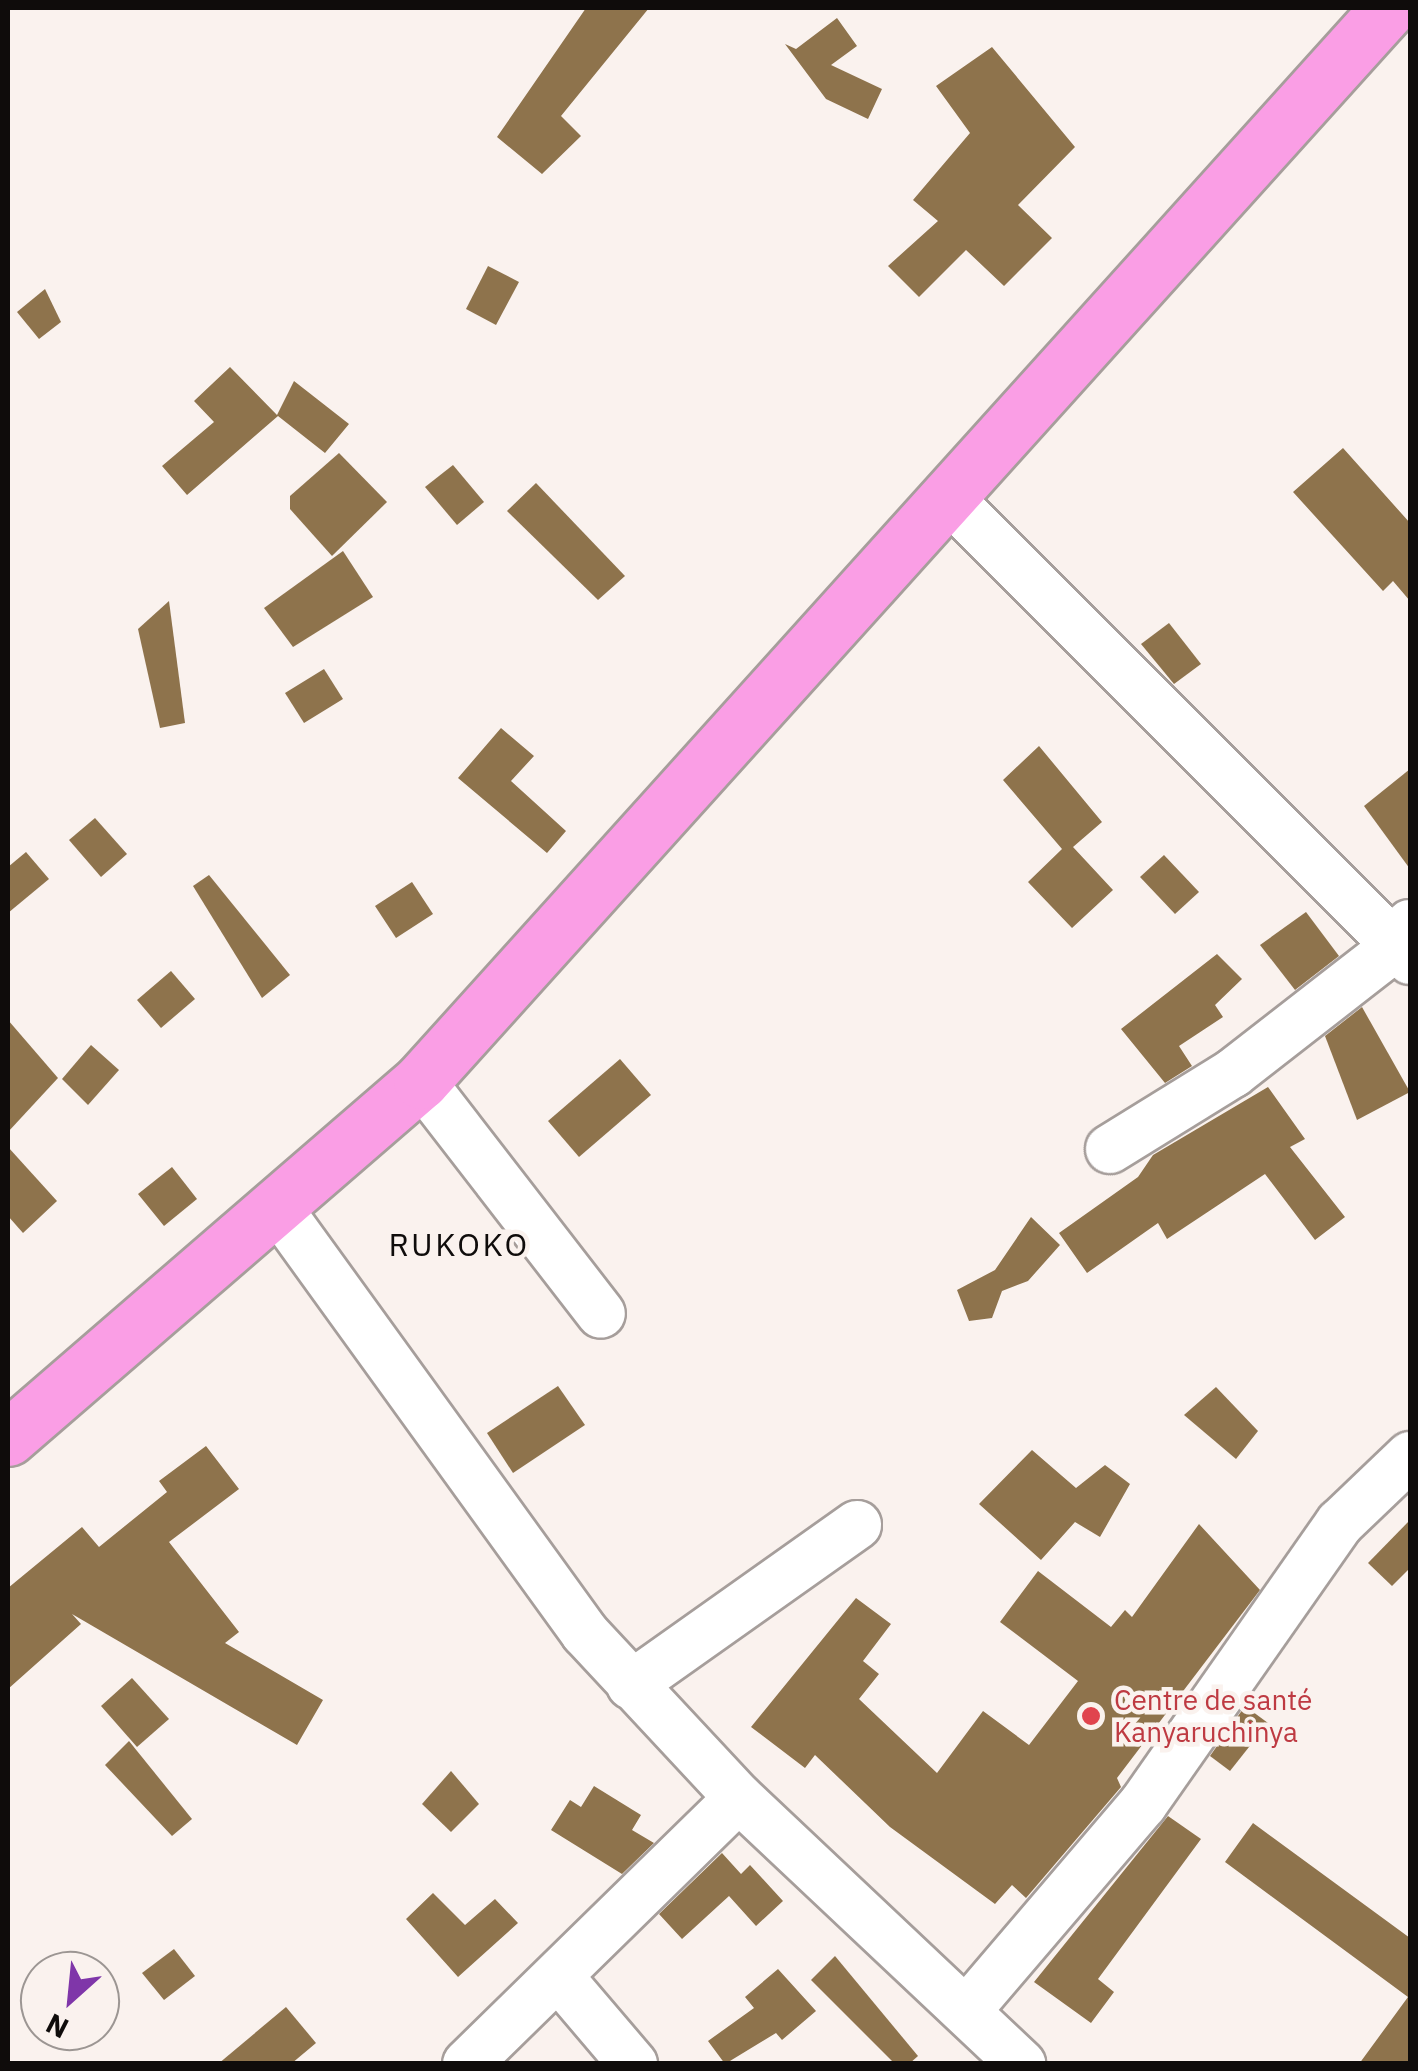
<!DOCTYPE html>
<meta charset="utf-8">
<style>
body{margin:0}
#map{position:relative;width:1418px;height:2071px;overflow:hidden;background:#faf2ee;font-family:"IBM Plex Sans",sans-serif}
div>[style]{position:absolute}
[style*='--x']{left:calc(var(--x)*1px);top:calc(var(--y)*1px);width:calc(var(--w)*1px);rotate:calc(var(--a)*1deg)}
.building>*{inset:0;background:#8e734c}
.roads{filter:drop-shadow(2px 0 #a69e9b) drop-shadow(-2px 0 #a69e9b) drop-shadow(0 2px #a69e9b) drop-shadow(0 -2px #a69e9b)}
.street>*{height:48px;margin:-24px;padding:0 24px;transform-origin:24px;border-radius:24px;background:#fff}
.highway>*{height:55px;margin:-27.5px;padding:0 27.5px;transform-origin:27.5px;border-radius:27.5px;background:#fa9ee5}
.dots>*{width:28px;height:28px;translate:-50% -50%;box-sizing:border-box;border:5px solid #faf2ee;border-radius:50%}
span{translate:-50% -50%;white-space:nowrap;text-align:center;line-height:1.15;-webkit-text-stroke:9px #faf2ee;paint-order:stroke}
.health-label{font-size:28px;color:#be3a42}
.left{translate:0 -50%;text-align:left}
.quarter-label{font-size:32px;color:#0f0c0b;letter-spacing:2.5px}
.frame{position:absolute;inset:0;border:10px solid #0f0c0b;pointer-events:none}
.north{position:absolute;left:20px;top:1951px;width:100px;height:100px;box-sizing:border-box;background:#faf2ee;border:2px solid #9c9693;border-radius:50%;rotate:207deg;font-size:28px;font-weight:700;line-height:40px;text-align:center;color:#0f0c0b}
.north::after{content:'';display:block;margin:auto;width:35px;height:45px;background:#7f36a9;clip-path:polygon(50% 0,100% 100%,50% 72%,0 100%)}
</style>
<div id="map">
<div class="building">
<div style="clip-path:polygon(586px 8px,649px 8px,561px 116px,581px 136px,542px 174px,497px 137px)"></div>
<div style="clip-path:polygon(837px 18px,857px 46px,831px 65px,882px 89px,868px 119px,826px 99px,785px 44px,796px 49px)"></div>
<div style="clip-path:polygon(992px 47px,1075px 147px,1018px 205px,1052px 238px,1004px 286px,966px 250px,919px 297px,888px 266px,938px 221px,913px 200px,970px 133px,936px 86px)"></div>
<div style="clip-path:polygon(488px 266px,519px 282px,496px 325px,466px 309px)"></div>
<div style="clip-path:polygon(45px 289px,61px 322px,39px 339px,17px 312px)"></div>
<div style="clip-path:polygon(230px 367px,277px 415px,294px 381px,349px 424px,325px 453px,278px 416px,187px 495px,162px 466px,214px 422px,194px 401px)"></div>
<div style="clip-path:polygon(1343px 448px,1410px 523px,1410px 601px,1393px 581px,1383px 591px,1293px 492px)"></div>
<div style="clip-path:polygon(339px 453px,387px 502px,332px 556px,290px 509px,290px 496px)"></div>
<div style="clip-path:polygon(453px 465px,484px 502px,457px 525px,425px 487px)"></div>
<div style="clip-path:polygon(536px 483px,625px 576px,598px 600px,507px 511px)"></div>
<div style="clip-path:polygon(343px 551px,373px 597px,293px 647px,264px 608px)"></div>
<div style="clip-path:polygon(169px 601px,185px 723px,160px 728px,138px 629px)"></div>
<div style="clip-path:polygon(1169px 623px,1201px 664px,1174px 684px,1141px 644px)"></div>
<div style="clip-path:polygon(324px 669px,343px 699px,304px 723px,285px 693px)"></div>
<div style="clip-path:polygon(501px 728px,534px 756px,511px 781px,566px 831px,547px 853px,458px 778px)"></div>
<div style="clip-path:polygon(1039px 746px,1102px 822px,1073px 847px,1113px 890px,1072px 928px,1028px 882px,1062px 849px,1003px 780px)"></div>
<div style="clip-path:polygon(1410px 769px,1410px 869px,1364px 806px)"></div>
<div style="clip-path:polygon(95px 818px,127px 854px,101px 877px,69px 840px)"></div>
<div style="clip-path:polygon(26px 852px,49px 879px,8px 913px,8px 867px)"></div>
<div style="clip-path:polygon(1164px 855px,1199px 892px,1175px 914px,1140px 877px)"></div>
<div style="clip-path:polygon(209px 875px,290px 975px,262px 998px,193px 886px)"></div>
<div style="clip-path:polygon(412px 882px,433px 914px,396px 938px,375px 906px)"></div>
<div style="clip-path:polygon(1306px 912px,1339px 956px,1295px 990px,1260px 945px)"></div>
<div style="clip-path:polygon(1217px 954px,1242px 979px,1215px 1005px,1223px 1017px,1179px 1046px,1192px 1066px,1165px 1083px,1121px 1029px)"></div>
<div style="clip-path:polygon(171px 971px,195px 999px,161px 1028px,137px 1000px)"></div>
<div style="clip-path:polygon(1362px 1007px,1410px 1092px,1357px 1120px,1325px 1036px)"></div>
<div style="clip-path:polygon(8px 1020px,58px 1078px,8px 1132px)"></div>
<div style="clip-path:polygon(91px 1045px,119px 1070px,88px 1105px,62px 1079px)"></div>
<div style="clip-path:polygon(620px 1059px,651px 1095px,579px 1157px,548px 1121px)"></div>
<div style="clip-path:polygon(1268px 1087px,1305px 1139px,1290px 1147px,1345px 1217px,1315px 1240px,1265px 1174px,1167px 1239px,1158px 1223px,1087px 1273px,1059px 1233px,1138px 1177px,1153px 1155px)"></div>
<div style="clip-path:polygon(8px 1147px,57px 1201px,23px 1233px,8px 1216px)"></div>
<div style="clip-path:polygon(172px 1167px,197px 1199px,164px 1226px,138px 1194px)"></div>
<div style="clip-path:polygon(1031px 1217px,1060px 1245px,1028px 1281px,1002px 1291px,992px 1318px,969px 1321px,957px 1290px,995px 1270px)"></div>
<div style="clip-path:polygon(558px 1386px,585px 1425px,513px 1473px,487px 1433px)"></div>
<div style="clip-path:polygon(1216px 1387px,1258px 1431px,1236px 1459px,1184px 1415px)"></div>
<div style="clip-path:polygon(206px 1446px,239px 1489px,169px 1542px,239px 1632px,225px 1643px,323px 1700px,297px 1745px,72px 1614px,81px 1624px,8px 1689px,8px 1588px,82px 1527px,99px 1547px,167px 1492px,159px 1481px)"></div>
<div style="clip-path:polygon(1032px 1450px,1076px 1488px,1105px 1465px,1130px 1484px,1100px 1537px,1075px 1522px,1041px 1560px,979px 1504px)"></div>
<div style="clip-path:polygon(1410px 1520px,1410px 1568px,1392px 1586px,1368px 1563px)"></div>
<div style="clip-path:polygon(1199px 1524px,1260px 1590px,1117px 1778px,1121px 1787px,1026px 1898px,1012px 1885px,995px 1904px,890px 1827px,815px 1755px,805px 1768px,751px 1727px,856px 1598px,891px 1624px,863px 1661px,879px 1674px,859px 1699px,937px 1773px,983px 1711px,1029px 1745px,1078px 1681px,1000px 1622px,1038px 1571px,1111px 1627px,1125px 1610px,1132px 1617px)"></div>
<div style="clip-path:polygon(132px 1678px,169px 1719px,137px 1747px,101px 1706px)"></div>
<div style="clip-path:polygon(1245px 1706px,1268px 1723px,1230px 1771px,1210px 1756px)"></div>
<div style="clip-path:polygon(129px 1741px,192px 1819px,172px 1836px,105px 1765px)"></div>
<div style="clip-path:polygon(451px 1771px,479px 1804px,451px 1832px,422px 1804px)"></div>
<div style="clip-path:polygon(594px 1786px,641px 1815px,632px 1830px,654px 1843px,622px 1874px,551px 1830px,570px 1800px,581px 1807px)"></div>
<div style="clip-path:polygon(1168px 1816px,1201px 1839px,1098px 1979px,1114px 1992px,1091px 2023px,1034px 1982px)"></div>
<div style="clip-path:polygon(1253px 1823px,1410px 1938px,1410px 2064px,1359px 2064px,1408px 1997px,1225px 1862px)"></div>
<div style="clip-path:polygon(722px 1853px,741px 1874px,750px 1865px,783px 1901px,756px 1926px,729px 1896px,682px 1939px,659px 1914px)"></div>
<div style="clip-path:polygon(433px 1893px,465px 1925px,495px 1899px,518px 1923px,458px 1977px,406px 1919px)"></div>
<div style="clip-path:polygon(174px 1949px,195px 1976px,164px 2000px,142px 1973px)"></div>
<div style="clip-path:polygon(835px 1956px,918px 2056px,909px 2064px,895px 2064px,811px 1980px)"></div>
<div style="clip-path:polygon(778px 1969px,816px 2011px,782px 2040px,776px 2033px,725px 2064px,708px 2041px,754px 2008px,745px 1997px)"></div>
<div style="clip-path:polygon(286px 2007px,316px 2043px,291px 2064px,218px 2064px)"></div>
</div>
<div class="roads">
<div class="street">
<div style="--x:948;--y:497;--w:654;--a:45.06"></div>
<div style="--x:421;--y:1081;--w:294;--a:52.3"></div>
<div style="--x:1110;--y:1149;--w:145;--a:-31.7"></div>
<div style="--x:1233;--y:1073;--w:207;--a:-37.9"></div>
<div style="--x:1396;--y:946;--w:26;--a:-58"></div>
<div style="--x:280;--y:1211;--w:521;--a:54.14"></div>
<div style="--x:585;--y:1633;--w:226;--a:47"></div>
<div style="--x:739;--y:1798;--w:388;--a:43.3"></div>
<div style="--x:631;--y:1685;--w:277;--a:-35.3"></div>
<div style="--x:558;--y:1976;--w:116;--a:49.6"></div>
<div style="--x:968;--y:2009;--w:270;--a:-49.5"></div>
<div style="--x:1143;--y:1804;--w:343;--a:-55"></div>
<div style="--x:1340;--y:1523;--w:97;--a:-43.7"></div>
<div style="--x:467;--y:2064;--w:380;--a:-44.4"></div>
</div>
<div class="highway">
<div style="--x:8;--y:1438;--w:546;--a:-40.84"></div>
<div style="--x:421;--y:1081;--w:1445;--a:-47.95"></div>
</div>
</div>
<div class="dots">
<div style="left:1091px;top:1716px;background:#e0444e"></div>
</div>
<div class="health-label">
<span class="left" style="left:1114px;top:1716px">Centre de santé<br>Kanyaruchinya</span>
</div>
<div class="quarter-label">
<span style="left:459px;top:1244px">RUKOKO</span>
</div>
<div class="frame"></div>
<div class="north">N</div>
</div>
